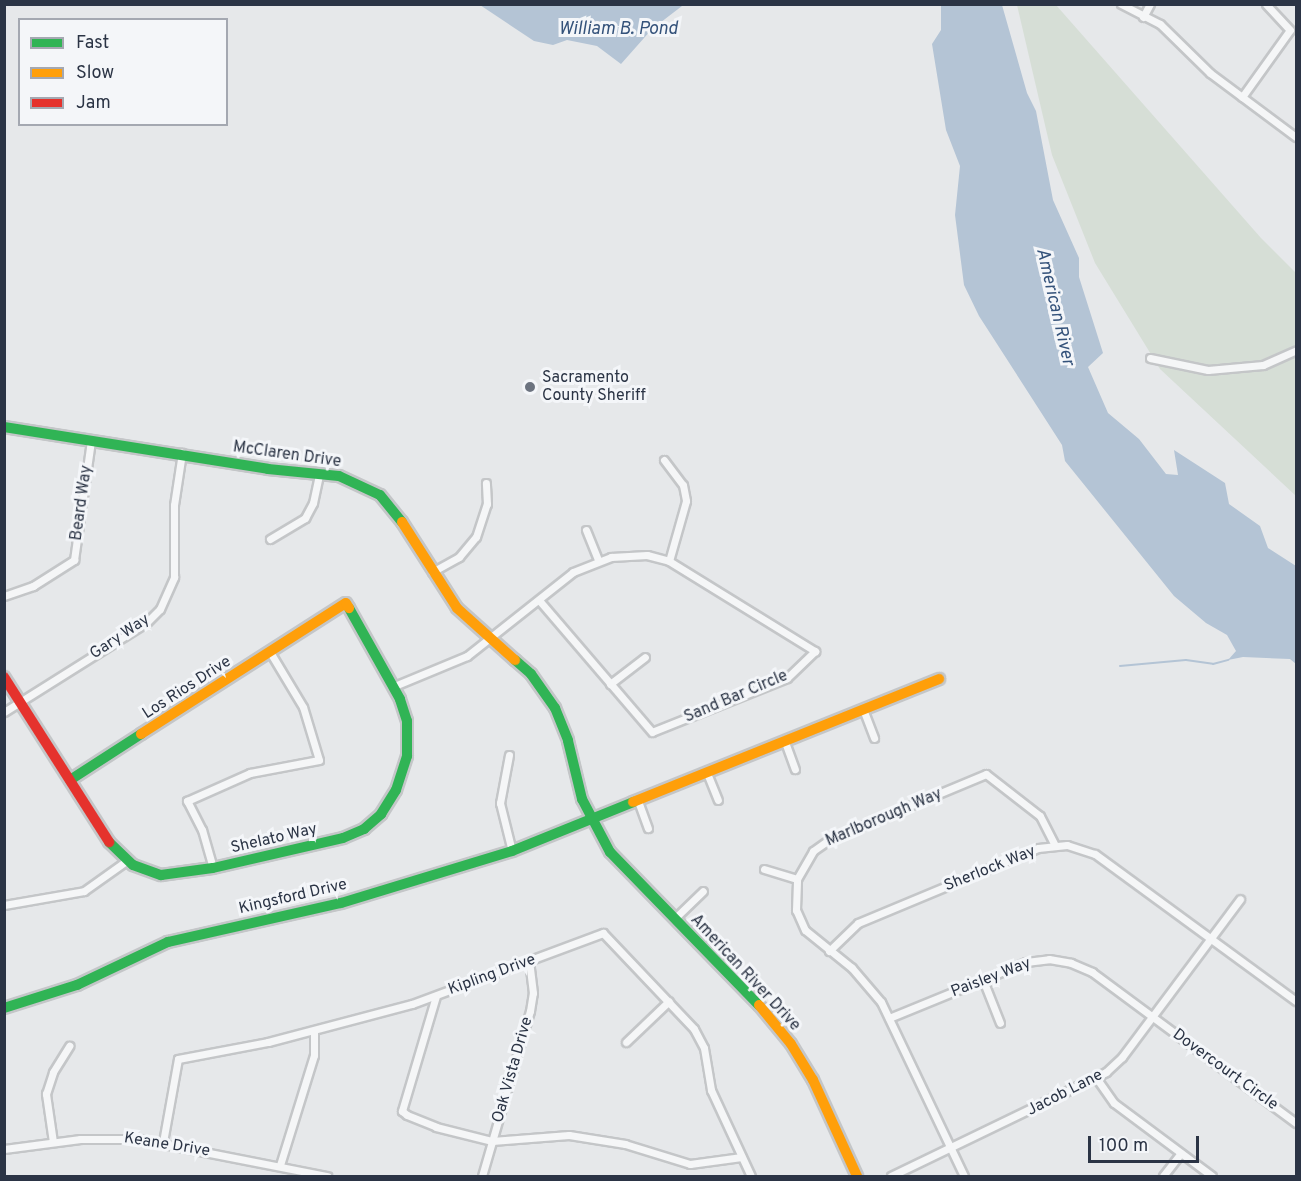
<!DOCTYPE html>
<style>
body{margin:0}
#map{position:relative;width:1301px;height:1181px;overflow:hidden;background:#e6e8ea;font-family:Overpass,sans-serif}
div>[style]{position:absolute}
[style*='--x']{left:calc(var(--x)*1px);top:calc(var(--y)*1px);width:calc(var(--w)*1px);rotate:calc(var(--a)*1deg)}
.green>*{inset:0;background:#d6ded6}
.water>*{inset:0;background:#b4c4d5}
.stream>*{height:2px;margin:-1px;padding:0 1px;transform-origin:1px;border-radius:1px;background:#b4c4d5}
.roads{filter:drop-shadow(2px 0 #c4c6c8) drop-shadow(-2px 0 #c4c6c8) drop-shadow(0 2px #c4c6c8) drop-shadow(0 -2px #c4c6c8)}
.street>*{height:7px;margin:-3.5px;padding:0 3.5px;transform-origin:3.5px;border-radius:3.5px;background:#f5f6f7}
.fast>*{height:10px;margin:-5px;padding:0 5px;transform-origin:5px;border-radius:5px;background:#30b455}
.slow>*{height:10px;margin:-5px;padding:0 5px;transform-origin:5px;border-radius:5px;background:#ff9f0a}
.jam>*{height:10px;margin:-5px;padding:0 5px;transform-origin:5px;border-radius:5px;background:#e5322d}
.dots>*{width:16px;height:16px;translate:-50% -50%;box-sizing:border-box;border:3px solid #f4f6f9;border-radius:50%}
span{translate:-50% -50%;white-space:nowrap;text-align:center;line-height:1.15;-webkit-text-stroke:6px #f4f6f9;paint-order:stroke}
.poi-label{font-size:16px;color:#2b3445}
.left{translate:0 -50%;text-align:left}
.street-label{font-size:16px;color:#2b3445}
.water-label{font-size:18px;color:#34527a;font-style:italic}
.frame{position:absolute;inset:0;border:6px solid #2b3445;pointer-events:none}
.legend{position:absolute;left:18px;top:18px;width:210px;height:108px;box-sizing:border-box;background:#f4f6f9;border:2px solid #a4a8b1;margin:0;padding:8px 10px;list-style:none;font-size:18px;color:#2b3445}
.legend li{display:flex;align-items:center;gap:12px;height:30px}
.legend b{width:30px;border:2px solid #a4a8b1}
.scale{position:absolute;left:1088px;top:1136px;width:111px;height:27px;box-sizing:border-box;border:3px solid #2b3445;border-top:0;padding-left:8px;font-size:18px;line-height:21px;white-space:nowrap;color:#2b3445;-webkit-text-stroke:4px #f4f6f9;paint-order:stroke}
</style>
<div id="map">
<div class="green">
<div style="clip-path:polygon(1017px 5px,1056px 5px,1261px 238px,1296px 273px,1296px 496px,1160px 369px,1095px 263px,1052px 155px)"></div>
</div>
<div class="water">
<div style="clip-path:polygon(480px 5px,701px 5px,682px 6px,652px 29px,621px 64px,597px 46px,567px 40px,553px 45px,534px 41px)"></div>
<div style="clip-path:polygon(941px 5px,1002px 5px,1027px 93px,1036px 111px,1053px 200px,1079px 258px,1079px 277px,1103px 353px,1088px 367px,1108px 413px,1139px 439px,1166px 474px,1178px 475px,1174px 450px,1225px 483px,1229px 504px,1260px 526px,1268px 548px,1296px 566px,1296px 664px,1290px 659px,1243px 657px,1228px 660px,1236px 651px,1227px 635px,1206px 623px,1174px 596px,1065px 461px,1062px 445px,979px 316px,964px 285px,955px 215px,960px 166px,946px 130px,932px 44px,941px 30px)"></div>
</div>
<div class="stream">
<div style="--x:1120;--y:666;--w:66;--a:-5.2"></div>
<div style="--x:1186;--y:660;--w:27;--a:8"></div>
<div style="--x:1213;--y:664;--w:16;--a:-15"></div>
</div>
<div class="roads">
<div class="street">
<div style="--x:1121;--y:4;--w:44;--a:27.1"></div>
<div style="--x:1160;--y:24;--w:70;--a:44.4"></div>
<div style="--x:1210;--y:73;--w:107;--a:36.7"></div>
<div style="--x:1143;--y:17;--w:15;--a:-62"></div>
<div style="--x:1242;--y:97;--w:82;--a:-54.4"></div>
<div style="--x:1290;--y:30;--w:35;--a:-133"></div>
<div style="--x:1150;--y:358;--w:59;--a:11.7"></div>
<div style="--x:1208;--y:370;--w:55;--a:-5.2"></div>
<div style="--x:1263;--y:365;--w:36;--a:-24"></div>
<div style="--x:664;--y:460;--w:31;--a:53"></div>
<div style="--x:683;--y:485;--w:16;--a:79"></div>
<div style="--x:686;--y:501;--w:62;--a:105.8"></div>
<div style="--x:586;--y:530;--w:31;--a:68"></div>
<div style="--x:270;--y:539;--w:41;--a:-31"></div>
<div style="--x:305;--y:518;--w:17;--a:-62"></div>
<div style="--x:313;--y:503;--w:30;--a:-78"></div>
<div style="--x:432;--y:572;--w:31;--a:-29"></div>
<div style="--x:459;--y:557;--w:26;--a:-50"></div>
<div style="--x:476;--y:537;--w:35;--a:-72"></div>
<div style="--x:487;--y:504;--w:21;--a:-93"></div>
<div style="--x:4;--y:596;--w:31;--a:-19"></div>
<div style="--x:33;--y:586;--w:49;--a:-32.4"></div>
<div style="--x:74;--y:560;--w:121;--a:-81.9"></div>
<div style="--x:610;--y:684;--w:44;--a:-37.6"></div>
<div style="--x:392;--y:687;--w:81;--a:-22.5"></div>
<div style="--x:467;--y:656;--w:135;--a:-38.4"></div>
<div style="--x:573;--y:572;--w:41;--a:-21.5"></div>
<div style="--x:611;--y:557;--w:36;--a:-3"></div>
<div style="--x:647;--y:555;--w:23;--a:15"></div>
<div style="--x:669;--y:561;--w:172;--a:31.7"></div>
<div style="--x:815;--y:651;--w:39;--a:136"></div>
<div style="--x:787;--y:678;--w:145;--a:158.2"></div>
<div style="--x:652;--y:732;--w:174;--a:-130.6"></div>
<div style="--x:863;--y:709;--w:31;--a:69"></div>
<div style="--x:4;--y:712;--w:169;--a:-32.2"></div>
<div style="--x:147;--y:622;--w:18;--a:-45"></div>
<div style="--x:160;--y:609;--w:35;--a:-66"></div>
<div style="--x:174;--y:577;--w:72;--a:-90"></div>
<div style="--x:174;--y:505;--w:53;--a:-81.3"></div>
<div style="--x:785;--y:742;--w:29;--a:70"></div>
<div style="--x:509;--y:755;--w:49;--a:100.6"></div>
<div style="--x:500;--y:803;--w:49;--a:76"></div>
<div style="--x:707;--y:773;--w:29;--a:68"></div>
<div style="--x:638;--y:801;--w:29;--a:70"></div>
<div style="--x:213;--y:868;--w:40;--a:-106"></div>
<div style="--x:202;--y:830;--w:33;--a:-117"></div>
<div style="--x:187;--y:801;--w:69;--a:-24"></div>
<div style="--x:250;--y:773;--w:70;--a:-10.7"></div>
<div style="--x:319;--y:760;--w:55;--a:-106.8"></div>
<div style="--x:303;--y:707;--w:64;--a:-121"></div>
<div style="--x:764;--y:869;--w:34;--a:17"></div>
<div style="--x:4;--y:905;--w:81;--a:-9.9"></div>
<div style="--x:84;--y:891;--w:52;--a:-35.5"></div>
<div style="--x:674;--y:919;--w:40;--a:-44"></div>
<div style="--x:829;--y:951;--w:40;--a:-44"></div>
<div style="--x:858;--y:923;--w:195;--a:-22.6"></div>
<div style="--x:1038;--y:848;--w:29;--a:-6"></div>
<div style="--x:1067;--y:845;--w:29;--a:18"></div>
<div style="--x:1095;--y:854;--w:249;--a:36.2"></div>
<div style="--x:983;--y:980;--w:46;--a:68.4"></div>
<div style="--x:436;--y:996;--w:120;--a:106.5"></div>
<div style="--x:402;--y:1111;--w:6;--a:39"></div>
<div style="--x:407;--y:1115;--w:31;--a:22"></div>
<div style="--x:436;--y:1127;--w:58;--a:14"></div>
<div style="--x:492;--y:1141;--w:77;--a:-4.5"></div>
<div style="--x:569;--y:1135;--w:57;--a:9.1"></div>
<div style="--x:625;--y:1144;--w:68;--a:17.1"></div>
<div style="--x:690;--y:1164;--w:52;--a:-7.7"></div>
<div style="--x:889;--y:1018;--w:148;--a:-22.2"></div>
<div style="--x:1026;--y:962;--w:23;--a:-7"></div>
<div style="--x:1049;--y:959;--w:22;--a:10"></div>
<div style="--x:1071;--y:963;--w:23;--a:23"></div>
<div style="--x:1092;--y:972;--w:254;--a:36.5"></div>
<div style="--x:626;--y:1042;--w:59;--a:-43.6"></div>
<div style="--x:1097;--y:1079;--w:29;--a:55"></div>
<div style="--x:1114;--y:1103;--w:122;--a:36.7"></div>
<div style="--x:53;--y:1142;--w:49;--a:-98.3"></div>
<div style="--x:46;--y:1094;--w:23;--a:-72"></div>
<div style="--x:53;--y:1072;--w:31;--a:-58"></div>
<div style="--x:163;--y:1142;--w:84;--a:-79.8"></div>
<div style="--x:178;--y:1059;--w:92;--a:-10.7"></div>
<div style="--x:268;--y:1042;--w:149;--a:-14.8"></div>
<div style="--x:412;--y:1004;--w:204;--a:-20.4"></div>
<div style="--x:603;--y:933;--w:132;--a:46.5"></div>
<div style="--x:694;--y:1029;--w:21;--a:62"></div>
<div style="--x:704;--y:1048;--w:43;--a:80.5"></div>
<div style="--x:711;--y:1090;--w:95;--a:65.1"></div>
<div style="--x:4;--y:1149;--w:77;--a:-7.5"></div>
<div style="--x:80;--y:1139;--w:58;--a:0"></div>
<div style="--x:138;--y:1139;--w:193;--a:11.1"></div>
<div style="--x:280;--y:1165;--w:115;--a:-72.8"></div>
<div style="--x:314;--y:1055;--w:24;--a:-90"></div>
<div style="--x:482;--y:1176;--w:172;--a:-73.8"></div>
<div style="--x:530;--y:1011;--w:18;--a:-81"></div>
<div style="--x:533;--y:993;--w:31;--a:-97"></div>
<div style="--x:891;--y:1176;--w:239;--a:-25.8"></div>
<div style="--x:1106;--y:1072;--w:22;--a:-43"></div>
<div style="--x:1122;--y:1057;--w:197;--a:-53.2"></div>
<div style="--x:964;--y:1176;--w:193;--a:-115.5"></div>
<div style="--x:881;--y:1002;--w:45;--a:-130.5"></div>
<div style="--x:852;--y:968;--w:60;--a:-141"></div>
<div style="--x:805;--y:930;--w:22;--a:-114"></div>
<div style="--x:796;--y:910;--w:31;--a:-88"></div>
<div style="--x:797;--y:879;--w:32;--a:-60"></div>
<div style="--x:813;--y:851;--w:21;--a:-35"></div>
<div style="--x:830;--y:839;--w:169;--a:-22.6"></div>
<div style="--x:986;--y:774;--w:68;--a:37.9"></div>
<div style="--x:1040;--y:816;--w:33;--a:63"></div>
<div style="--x:1163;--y:1176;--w:29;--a:-52"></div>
</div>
<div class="fast">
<div style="--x:4;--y:427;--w:267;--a:9"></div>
<div style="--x:268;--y:469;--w:71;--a:5.6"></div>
<div style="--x:339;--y:476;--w:45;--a:24.9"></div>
<div style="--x:380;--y:495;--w:35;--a:51"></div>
<div style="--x:515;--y:660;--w:21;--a:41"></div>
<div style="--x:531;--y:674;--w:42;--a:54.8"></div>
<div style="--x:555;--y:708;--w:35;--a:68"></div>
<div style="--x:568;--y:741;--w:60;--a:76.4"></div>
<div style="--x:582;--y:799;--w:60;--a:62.2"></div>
<div style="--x:610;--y:852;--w:214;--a:45.8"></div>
<div style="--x:70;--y:780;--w:85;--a:-32.9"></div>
<div style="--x:109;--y:842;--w:33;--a:44"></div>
<div style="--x:133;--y:865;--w:30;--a:20"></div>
<div style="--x:161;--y:875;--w:52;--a:-7.7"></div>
<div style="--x:213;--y:868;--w:133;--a:-13"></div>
<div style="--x:343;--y:838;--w:23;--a:-23"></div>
<div style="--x:364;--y:829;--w:23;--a:-41"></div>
<div style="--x:381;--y:814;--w:28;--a:-58"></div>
<div style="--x:396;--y:790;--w:36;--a:-72"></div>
<div style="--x:407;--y:756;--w:35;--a:-90"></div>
<div style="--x:407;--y:721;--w:23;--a:-108"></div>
<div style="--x:400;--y:699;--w:104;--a:-119.3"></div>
<div style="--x:4;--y:1008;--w:77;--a:-17.5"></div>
<div style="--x:77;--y:985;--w:101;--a:-25.3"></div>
<div style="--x:168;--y:942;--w:177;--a:-12.7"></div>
<div style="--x:341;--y:903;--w:179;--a:-16.9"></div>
<div style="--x:512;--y:851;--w:131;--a:-22"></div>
</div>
<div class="slow">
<div style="--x:402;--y:522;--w:102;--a:57.4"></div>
<div style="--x:457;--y:608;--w:78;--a:41.9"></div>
<div style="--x:141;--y:734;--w:243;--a:-32.6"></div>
<div style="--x:346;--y:603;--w:6;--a:59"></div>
<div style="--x:633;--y:802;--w:330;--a:-21.9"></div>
<div style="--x:759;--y:1005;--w:50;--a:50.6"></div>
<div style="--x:791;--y:1044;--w:42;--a:58.6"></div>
<div style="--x:813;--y:1080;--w:106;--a:65.4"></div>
</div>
<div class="jam">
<div style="--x:4;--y:677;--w:196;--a:57.5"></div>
</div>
</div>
<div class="dots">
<div style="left:530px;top:387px;background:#6c737f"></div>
</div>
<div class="poi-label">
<span class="left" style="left:542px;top:387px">Sacramento<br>County Sheriff</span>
</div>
<div class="street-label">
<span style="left:287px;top:455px;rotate:8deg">McClaren Drive</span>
<span style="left:82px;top:503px;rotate:-82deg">Beard Way</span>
<span style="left:120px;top:637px;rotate:-34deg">Gary Way</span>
<span style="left:187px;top:688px;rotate:-33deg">Los Rios Drive</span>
<span style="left:736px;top:697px;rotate:-23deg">Sand Bar Circle</span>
<span style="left:884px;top:818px;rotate:-23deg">Marlborough Way</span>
<span style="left:274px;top:839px;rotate:-13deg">Shelato Way</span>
<span style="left:990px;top:869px;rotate:-22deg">Sherlock Way</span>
<span style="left:293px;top:897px;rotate:-13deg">Kingsford Drive</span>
<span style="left:745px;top:973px;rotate:47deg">American River Drive</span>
<span style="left:492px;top:975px;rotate:-20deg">Kipling Drive</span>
<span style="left:991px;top:978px;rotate:-21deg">Paisley Way</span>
<span style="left:513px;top:1070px;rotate:-74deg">Oak Vista Drive</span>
<span style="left:1225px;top:1070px;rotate:36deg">Dovercourt Circle</span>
<span style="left:1065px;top:1093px;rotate:-27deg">Jacob Lane</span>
<span style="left:167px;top:1145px;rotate:9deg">Keane Drive</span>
</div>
<div class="water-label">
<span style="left:618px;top:30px">William B. Pond</span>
<span style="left:1054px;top:307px;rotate:77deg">American River</span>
</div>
<div class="frame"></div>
<ul class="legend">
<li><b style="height:8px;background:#30b455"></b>Fast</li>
<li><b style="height:8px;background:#ff9f0a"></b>Slow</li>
<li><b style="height:8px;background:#e5322d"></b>Jam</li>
</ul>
<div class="scale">100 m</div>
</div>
